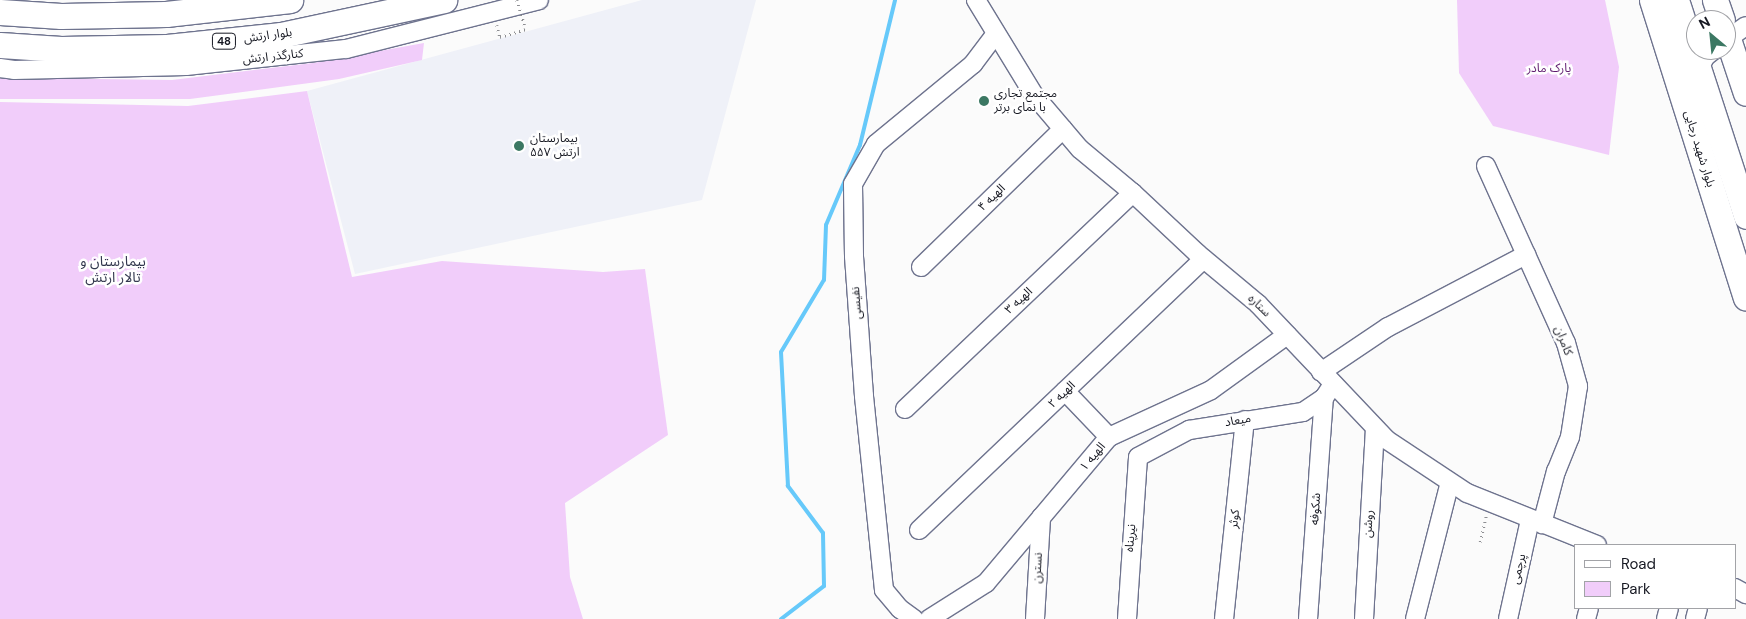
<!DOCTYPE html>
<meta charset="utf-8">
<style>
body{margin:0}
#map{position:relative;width:1746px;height:619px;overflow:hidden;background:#fbfbfb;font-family:"DM Sans","Noto Sans Arabic",sans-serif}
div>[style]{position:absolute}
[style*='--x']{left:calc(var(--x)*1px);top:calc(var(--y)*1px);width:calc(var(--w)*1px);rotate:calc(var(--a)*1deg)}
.built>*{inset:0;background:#eff1f8}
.green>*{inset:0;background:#f1cdfa}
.stream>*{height:4px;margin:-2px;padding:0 2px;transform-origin:2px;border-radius:2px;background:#66c9fa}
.path>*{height:2.5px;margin-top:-1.25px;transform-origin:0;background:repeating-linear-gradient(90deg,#8d8e92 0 1px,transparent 0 5px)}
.roads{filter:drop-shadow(1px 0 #6e738e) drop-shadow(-1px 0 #6e738e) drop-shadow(0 1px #6e738e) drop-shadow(0 -1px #6e738e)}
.minor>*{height:18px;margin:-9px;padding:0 9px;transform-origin:9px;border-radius:9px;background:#fff}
.highway>*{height:25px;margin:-12.5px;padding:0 12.5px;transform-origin:12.5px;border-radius:12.5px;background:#fff}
.path-bridge>*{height:2.5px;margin-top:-1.25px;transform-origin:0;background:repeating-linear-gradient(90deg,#8d8e92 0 1px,transparent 0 5px)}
.dots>*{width:14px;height:14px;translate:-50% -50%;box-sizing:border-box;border:2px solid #fff;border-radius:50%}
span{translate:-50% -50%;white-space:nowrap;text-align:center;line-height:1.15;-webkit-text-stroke:5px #fff;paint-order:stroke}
.shield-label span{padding:1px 4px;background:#fff;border:1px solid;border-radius:4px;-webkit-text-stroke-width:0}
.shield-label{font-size:11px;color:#161822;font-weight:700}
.street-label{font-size:12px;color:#161822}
.park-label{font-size:12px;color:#5e196e}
.poi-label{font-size:12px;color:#161822}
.left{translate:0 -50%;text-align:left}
.neighbourhood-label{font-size:14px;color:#32374e}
.legend{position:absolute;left:1574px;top:544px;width:162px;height:65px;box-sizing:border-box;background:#fff;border:1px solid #a2a3a7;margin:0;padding:6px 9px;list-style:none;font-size:15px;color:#161822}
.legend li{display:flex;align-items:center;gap:10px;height:25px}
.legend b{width:25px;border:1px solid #a2a3a7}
.north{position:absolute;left:1686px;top:10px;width:50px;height:50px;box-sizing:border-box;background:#fff;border:1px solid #a2a3a7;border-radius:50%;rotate:332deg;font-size:14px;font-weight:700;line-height:20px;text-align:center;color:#161822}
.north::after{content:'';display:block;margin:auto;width:18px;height:22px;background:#3c7863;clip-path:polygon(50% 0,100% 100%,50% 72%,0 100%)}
</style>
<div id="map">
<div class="built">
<div style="clip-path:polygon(642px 0,756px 0,702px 200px,355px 274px,307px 91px)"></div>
</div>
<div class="green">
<div style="clip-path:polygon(1457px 0,1605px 0,1619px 67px,1609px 155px,1493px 126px,1459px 73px)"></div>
<div style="clip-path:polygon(424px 43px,422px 60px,339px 79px,190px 99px,0 99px,0 75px,24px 78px,172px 80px,313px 63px)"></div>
<div style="clip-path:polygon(307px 91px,352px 277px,442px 261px,603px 272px,645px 269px,668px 435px,565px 503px,570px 577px,583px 619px,0 619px,0 102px,188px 106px)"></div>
</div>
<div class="stream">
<div style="--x:781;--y:619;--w:54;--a:-37.5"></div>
<div style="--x:824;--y:586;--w:53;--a:-91.1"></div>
<div style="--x:823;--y:533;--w:59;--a:-126.7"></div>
<div style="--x:788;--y:486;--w:134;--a:-93"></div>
<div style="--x:781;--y:352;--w:84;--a:-59.2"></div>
<div style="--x:824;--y:280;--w:55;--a:-87.9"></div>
<div style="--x:826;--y:225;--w:87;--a:-67"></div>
<div style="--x:860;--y:145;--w:149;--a:-76.4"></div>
</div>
<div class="path">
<div style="--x:497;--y:25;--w:12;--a:76"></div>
<div style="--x:500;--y:37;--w:27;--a:-17"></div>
<div style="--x:1480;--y:542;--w:27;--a:-77"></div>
</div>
<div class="roads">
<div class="minor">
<div style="--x:976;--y:0;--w:111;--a:58.6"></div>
<div style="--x:1034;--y:95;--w:71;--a:49.6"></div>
<div style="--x:1080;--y:149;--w:69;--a:39.7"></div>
<div style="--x:1133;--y:193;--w:89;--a:43.2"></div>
<div style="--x:1198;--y:254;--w:78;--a:39.8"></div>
<div style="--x:1258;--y:304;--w:187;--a:46.5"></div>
<div style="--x:1387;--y:440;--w:96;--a:33.5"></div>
<div style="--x:1467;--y:493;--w:140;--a:21.8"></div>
<div style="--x:1726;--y:40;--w:24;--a:-35"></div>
<div style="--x:0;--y:68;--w:14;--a:8"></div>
<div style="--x:14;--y:70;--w:172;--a:-1.3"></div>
<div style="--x:186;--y:66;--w:161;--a:-6.1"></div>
<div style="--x:346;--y:49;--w:199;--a:-14.2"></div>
<div style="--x:1698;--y:71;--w:16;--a:-63"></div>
<div style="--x:1705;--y:57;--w:11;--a:-38"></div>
<div style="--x:1486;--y:166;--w:194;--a:65.7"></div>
<div style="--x:1566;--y:343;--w:45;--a:74.4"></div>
<div style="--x:1578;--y:386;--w:52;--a:98.9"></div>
<div style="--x:1570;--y:437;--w:37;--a:112"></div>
<div style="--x:1556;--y:471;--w:55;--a:104.8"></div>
<div style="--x:921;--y:267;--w:198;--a:-44.2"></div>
<div style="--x:1321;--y:372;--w:81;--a:-33.9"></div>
<div style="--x:1388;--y:327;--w:156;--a:-27.6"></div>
<div style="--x:1065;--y:391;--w:64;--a:46.3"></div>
<div style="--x:905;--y:409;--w:314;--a:-43.5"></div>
<div style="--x:919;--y:530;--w:393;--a:-43.6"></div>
<div style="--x:1735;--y:588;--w:13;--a:29"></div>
<div style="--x:914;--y:619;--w:17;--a:-144"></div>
<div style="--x:900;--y:609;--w:25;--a:-130"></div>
<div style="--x:884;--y:590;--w:195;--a:-95.9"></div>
<div style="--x:864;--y:396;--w:140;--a:-94.1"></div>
<div style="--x:854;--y:256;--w:72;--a:-90.8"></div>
<div style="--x:853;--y:184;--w:46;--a:-60.1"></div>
<div style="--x:876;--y:144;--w:126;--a:-39.5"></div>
<div style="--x:973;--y:64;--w:38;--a:-53"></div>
<div style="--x:929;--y:619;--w:67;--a:-32.3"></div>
<div style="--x:986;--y:583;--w:191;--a:-49.9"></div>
<div style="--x:1109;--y:437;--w:112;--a:-24.7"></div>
<div style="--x:1211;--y:390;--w:94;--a:-35.9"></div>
<div style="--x:1035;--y:619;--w:102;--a:-86.6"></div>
<div style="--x:1127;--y:619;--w:162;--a:-86.1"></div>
<div style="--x:1138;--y:457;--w:58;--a:-27.9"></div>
<div style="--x:1189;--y:430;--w:115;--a:-9"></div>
<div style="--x:1303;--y:412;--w:25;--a:-34"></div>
<div style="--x:1324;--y:398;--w:17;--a:-57"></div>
<div style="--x:1224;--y:619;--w:200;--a:-84"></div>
<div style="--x:1308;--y:619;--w:222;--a:-85.9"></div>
<div style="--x:1364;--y:619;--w:191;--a:-86.7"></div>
<div style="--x:1415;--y:619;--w:141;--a:-75.7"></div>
<div style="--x:1508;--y:619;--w:101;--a:-77.5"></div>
<div style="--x:1586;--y:619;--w:11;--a:-75"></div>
<div style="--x:1666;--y:619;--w:11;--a:-75"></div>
<div style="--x:1695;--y:619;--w:11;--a:-75"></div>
</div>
<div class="highway">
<div style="--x:1652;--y:0;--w:312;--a:72.5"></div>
<div style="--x:1676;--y:0;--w:227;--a:72"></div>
<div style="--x:1715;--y:0;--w:21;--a:71"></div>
<div style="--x:0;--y:12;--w:61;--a:3.8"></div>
<div style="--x:61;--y:16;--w:105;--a:-1.1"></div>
<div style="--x:166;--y:14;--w:125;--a:-6.4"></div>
<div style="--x:1726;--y:33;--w:63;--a:71.6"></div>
<div style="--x:0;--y:45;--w:61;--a:3.8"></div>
<div style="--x:61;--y:49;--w:106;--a:-1.1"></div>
<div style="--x:167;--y:47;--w:115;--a:-6"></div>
<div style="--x:281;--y:35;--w:167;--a:-12.1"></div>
</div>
</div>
<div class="path-bridge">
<div style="--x:517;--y:0;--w:30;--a:73"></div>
</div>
<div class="dots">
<div style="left:984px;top:101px;background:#3c7863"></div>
<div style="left:519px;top:146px;background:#3c7863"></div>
</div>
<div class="shield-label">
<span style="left:224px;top:41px">48</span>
</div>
<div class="street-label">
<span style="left:268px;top:36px;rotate:-8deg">بلوار ارتش</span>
<span style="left:273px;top:57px;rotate:-6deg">کنارگذر ارتش</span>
<span style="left:1699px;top:149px;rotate:73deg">بلوار شهید رجایی</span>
<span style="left:992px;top:198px;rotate:-44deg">الهیه ۴</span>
<span style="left:1019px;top:301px;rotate:-43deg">الهیه ۳</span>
<span style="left:857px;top:303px;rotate:-94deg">نفیسی</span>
<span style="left:1259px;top:306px;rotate:44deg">ستاره</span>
<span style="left:1563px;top:341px;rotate:69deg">کامران</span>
<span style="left:1062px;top:395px;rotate:-44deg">الهیه ۲</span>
<span style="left:1238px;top:421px;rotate:-10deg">میعاد</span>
<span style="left:1093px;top:457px;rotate:-50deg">الهیه ۱</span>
<span style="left:1316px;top:509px;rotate:-86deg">شکوفه</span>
<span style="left:1235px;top:519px;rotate:-84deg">کوثر</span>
<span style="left:1369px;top:524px;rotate:-87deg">روشن</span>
<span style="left:1131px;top:538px;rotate:-85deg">نیرپناه</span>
<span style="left:1038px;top:568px;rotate:-87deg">نسترن</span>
<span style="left:1519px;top:569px;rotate:-77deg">پرچمی</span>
</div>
<div class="park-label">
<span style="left:1549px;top:69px">پارک مادر</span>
</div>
<div class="poi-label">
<span class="left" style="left:994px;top:101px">مجتمع تجاری<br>با نمای برتر</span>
<span class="left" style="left:530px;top:146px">بیمارستان<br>۵۵۷ ارتش</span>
</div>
<div class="neighbourhood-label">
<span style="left:113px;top:269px">بیمارستان و<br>تالار ارتش</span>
</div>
<ul class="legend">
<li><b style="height:6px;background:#fff"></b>Road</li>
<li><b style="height:14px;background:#f1cdfa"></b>Park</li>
</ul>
<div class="north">N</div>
</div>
